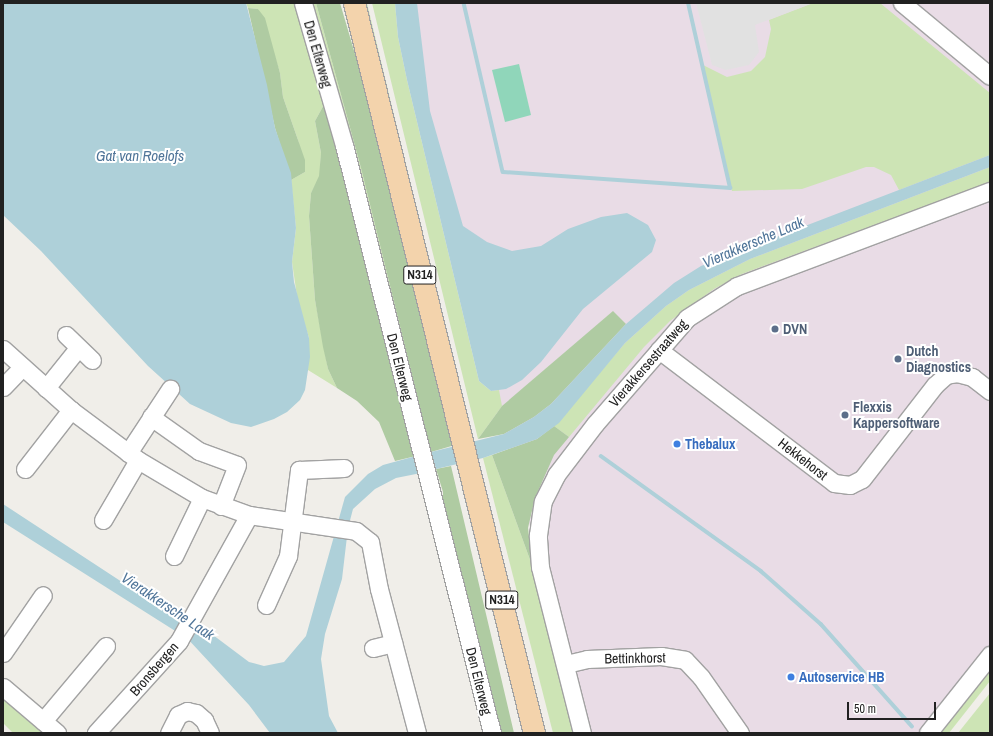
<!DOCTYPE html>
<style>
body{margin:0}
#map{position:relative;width:993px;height:736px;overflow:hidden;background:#f0eee9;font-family:"Archivo Narrow",sans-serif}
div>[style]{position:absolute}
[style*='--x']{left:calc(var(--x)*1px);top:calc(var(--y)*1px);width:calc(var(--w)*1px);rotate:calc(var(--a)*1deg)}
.industrial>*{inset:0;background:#e9dce6}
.grass>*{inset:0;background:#cde4b5}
.forest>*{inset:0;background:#afcba2}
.pitch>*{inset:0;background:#90d6ba}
.parking>*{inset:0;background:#e1e1e1}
.water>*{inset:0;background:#aed0d9}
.stream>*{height:3.5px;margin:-1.75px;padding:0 1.75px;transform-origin:1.75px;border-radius:1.75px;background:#aed0d9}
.roads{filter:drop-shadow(1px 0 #a2a2a2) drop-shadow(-1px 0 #a2a2a2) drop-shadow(0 1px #a2a2a2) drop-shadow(0 -1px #a2a2a2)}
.minor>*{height:17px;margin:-8.5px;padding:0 8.5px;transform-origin:8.5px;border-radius:8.5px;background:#fff}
.major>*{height:21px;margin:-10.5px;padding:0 10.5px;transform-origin:10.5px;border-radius:10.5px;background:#f3d3ac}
.dots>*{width:11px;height:11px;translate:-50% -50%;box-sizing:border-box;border:2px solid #fff;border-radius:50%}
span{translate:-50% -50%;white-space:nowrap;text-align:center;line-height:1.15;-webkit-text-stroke:4px #fff;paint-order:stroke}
.shield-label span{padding:1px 3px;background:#fff;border:1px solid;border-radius:3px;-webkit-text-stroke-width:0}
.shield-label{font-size:13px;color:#212121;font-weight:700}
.street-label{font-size:14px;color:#212121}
.service-label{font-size:14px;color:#4e5e75;font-weight:700}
.left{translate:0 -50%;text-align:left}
.shop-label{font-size:14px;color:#366cbe;font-weight:700}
.water-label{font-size:15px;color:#507599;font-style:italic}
.frame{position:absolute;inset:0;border:4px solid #212121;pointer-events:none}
.scale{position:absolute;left:847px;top:702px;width:89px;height:18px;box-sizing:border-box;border:2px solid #212121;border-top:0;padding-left:5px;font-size:12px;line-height:14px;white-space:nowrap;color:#212121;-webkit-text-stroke:3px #fff;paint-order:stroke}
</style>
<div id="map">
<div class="industrial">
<div style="clip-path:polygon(406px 3px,990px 3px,990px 676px,945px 733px,586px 733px,460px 269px)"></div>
</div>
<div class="grass">
<div style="clip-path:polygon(246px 3px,295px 3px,320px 75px,326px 101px,315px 121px,321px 153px,320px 176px,311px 193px,309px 216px,315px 300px,328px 369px,337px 388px,308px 370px,309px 338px,298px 303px,292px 262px,296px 228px,291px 180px,305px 172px,298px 140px,283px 97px,280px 73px,272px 47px,258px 9px,248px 8px)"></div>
<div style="clip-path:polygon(307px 3px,316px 3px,361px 168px,431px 452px,425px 453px)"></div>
<div style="clip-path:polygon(358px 3px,367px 3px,413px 194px,408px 184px)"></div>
<div style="clip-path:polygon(372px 3px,395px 3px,398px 37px,407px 80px,479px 381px,491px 391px,499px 390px,502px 406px,478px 439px)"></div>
<div style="clip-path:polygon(813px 3px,880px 3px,990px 93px,990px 155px,899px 190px,891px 175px,874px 167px,866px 167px,802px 189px,732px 191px,703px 65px,727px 77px,751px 71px,765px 57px,771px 29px,769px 20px)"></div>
<div style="clip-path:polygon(990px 167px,990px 182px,742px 274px,714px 289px,670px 321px,644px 347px,569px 437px,554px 426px,625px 343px,666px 306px,689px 290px,750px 259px)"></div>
<div style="clip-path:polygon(492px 455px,533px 568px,574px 733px,553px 733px,483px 458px)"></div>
<div style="clip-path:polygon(990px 663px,990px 681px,949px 733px,934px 733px)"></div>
<div style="clip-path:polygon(990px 693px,990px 733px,958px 733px)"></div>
<div style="clip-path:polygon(3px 695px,47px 733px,13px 733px,3px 723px)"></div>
</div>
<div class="forest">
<div style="clip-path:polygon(316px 3px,340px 3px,370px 105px,455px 445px,431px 452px,361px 168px)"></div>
<div style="clip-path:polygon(248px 8px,258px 9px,265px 18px,280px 73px,283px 97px,305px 160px,305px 172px,291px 180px,275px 128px)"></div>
<div style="clip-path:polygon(326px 101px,416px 456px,395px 461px,379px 422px,357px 401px,337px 388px,328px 369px,323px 347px,315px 300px,309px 216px,311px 193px,319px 176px,321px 153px,315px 121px)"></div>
<div style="clip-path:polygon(613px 311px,626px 324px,551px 404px,534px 417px,504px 434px,478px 439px,502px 406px)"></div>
<div style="clip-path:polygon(554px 426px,569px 437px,554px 455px,535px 498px,528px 528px,533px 568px,492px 455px,537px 439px)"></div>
<div style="clip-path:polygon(451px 466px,495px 652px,514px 733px,497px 733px,443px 511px,443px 492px,436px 469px)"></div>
</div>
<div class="pitch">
<div style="clip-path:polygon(519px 64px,531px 115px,505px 122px,492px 70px)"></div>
</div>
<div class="parking">
<div style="clip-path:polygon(696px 3px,813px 3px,755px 25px,759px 52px,749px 65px,726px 70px,712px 65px)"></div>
</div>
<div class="water">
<div style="clip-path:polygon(3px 3px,246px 3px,267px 85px,275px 128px,291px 173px,296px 228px,292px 262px,294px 282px,309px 338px,310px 357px,305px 390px,300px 400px,287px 412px,274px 419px,251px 427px,231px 423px,190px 404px,148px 366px,41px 251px,3px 215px)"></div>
<div style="clip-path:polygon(395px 3px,417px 3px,430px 111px,463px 226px,487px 242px,512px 251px,541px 246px,568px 229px,601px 217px,627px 213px,648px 225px,656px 240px,652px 252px,583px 309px,541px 362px,522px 380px,506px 389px,491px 391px,479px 381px,407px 80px,398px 37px)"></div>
<div style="clip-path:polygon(990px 155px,990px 167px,750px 259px,689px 290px,666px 306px,625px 343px,559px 423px,537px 439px,483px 458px,436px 469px,431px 452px,504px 434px,534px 417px,551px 404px,626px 324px,674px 283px,701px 266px)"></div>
<div style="clip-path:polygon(416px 456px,421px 473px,396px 478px,375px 489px,353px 509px,348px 528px,342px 579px,325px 634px,321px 659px,329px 716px,338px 733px,270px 733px,249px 705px,186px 637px,193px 627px,213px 635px,249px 662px,264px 666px,284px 662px,306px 636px,345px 497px,368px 474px,383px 465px)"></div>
<div style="clip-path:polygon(3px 504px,122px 582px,188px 623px,180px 634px,3px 522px)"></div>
</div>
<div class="stream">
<div style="--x:464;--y:3;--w:173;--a:77"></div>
<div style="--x:503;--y:172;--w:228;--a:4"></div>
<div style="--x:730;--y:188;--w:190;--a:-102.8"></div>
<div style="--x:601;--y:456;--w:197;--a:35.7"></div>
<div style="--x:761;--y:571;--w:80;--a:41.5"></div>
<div style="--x:821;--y:624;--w:137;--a:48.3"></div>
</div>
<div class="roads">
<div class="minor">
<div style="--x:303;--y:3;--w:148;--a:73.9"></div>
<div style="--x:344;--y:145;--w:606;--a:75.87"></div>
<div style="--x:902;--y:3;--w:114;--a:39.7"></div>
<div style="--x:66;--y:335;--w:36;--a:44"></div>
<div style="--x:3;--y:349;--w:91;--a:41.9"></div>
<div style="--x:71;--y:410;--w:84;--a:36.7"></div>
<div style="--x:138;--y:460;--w:74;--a:30.7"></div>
<div style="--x:202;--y:498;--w:50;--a:19.9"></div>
<div style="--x:249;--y:515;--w:144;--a:119.1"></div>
<div style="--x:179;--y:641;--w:124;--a:132.1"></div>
<div style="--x:659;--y:350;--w:220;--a:37.2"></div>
<div style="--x:834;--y:483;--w:16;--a:7"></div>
<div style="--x:850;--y:485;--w:13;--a:-27"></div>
<div style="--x:862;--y:479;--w:119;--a:-52.2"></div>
<div style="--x:935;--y:385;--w:15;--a:-42"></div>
<div style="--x:946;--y:375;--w:11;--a:-10"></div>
<div style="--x:957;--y:373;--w:16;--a:15"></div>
<div style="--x:972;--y:377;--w:23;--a:38"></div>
<div style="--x:3;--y:387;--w:28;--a:-46"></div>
<div style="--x:46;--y:388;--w:51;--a:-51.3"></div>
<div style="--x:151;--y:417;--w:59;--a:35.3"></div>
<div style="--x:199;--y:451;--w:40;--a:20.2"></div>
<div style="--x:237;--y:465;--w:44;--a:111.3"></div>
<div style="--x:128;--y:453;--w:77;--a:-56.7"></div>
<div style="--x:25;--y:469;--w:75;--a:-52.1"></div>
<div style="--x:249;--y:515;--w:108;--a:8.5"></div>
<div style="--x:356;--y:531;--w:18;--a:38"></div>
<div style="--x:370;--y:542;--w:48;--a:79.2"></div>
<div style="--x:379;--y:589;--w:149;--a:75.2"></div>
<div style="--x:103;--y:520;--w:69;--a:-59.7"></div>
<div style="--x:174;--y:556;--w:64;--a:-64.2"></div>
<div style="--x:266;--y:605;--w:54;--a:-65.8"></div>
<div style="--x:288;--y:556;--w:87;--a:-82.7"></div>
<div style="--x:299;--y:470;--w:45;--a:-2.5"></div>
<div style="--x:373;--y:648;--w:21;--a:-14"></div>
<div style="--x:3;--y:653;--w:70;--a:-55.4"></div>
<div style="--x:566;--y:664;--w:22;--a:-13"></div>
<div style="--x:587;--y:659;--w:74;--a:-2.3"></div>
<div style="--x:661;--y:656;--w:24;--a:9"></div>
<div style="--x:685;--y:660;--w:23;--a:47"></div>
<div style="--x:701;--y:677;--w:68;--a:55.1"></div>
<div style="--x:3;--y:687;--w:71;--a:40.4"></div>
<div style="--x:43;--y:721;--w:98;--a:-50"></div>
<div style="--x:169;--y:733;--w:20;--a:-63"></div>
<div style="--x:178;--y:715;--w:10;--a:-24"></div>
<div style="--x:187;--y:711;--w:9;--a:13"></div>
<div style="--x:196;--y:713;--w:11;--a:41"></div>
<div style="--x:204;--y:720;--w:14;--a:65"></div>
<div style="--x:582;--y:733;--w:171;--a:-104.2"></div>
<div style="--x:540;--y:567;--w:32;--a:-94"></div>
<div style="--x:538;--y:535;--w:34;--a:-82"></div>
<div style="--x:543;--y:501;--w:29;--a:-63"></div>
<div style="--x:556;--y:475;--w:64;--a:-52.6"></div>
<div style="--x:595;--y:424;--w:140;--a:-49"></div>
<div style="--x:687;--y:318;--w:59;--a:-32.6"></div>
<div style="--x:737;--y:286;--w:270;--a:-20.6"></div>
<div style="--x:928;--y:733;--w:100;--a:-51.5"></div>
</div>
<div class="major">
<div style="--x:354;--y:3;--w:752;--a:76.15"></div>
</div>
</div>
<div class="dots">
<div style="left:775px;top:329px;background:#5c6f8a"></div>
<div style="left:898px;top:359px;background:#5c6f8a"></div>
<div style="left:845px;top:415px;background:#5c6f8a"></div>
<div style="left:677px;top:444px;background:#3f7fe0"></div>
<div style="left:791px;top:677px;background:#3f7fe0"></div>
</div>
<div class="shield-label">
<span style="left:420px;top:275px">N314</span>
<span style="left:502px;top:600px">N314</span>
</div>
<div class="street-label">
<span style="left:318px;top:54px;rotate:74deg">Den Elterweg</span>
<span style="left:648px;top:363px;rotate:-49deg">Vierakkersestraatweg</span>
<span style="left:400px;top:367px;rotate:76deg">Den Elterweg</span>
<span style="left:803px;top:459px;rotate:38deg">Hekkehorst</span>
<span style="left:635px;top:658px;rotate:-1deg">Bettinkhorst</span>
<span style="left:154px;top:669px;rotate:-49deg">Bronsbergen</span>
<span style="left:479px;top:681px;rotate:76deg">Den Elterweg</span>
</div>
<div class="service-label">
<span class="left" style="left:783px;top:329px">DVN</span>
<span class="left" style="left:906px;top:359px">Dutch<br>Diagnostics</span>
<span class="left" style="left:853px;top:415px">Flexxis<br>Kappersoftware</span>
</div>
<div class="shop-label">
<span class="left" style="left:685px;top:444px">Thebalux</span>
<span class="left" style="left:799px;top:677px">Autoservice HB</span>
</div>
<div class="water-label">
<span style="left:140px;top:156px">Gat van Roelofs</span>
<span style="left:753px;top:242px;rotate:-23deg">Vierakkersche Laak</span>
<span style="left:168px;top:606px;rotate:34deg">Vierakkersche Laak</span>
</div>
<div class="frame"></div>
<div class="scale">50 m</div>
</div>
